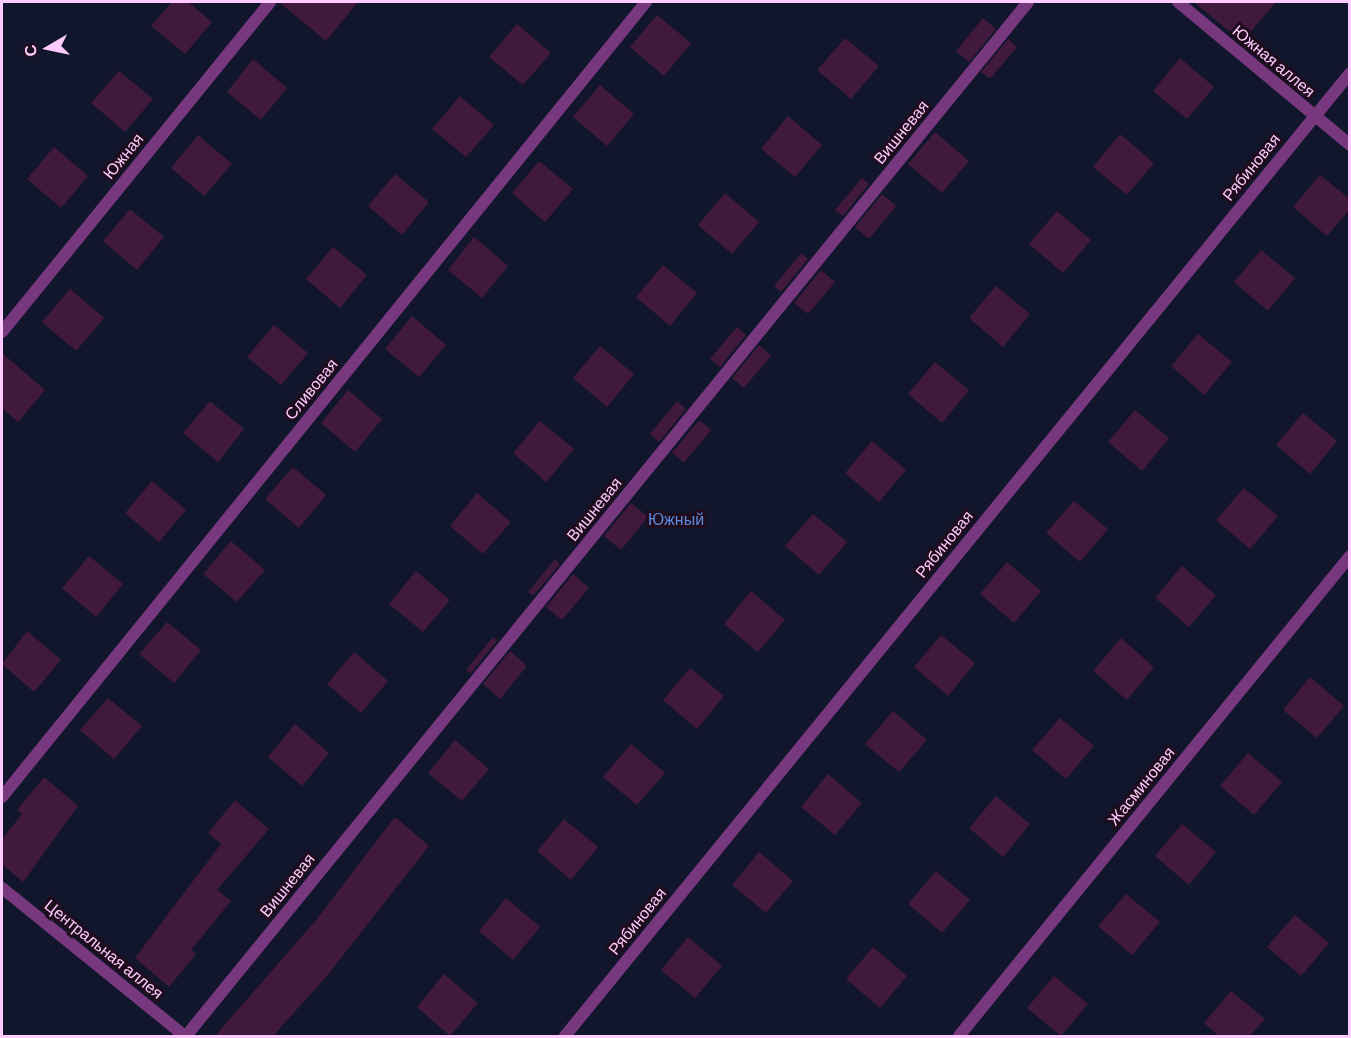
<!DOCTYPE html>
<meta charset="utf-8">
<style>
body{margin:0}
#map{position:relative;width:1351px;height:1038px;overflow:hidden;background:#1f0d1e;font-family:Barlow,sans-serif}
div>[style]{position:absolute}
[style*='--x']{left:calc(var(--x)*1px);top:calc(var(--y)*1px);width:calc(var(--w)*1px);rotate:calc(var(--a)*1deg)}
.green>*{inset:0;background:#11162d}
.building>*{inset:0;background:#40193d}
.street>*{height:12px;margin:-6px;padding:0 6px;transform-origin:6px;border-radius:6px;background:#78387e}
span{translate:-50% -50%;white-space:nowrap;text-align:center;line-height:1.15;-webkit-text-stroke:6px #1f0d1e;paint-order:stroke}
.street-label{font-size:16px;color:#feccfe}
.park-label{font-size:16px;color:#5a8add}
.frame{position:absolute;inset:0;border:3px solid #feccfe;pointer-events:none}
.north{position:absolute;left:18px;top:18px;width:60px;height:60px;-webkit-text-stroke:4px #1f0d1e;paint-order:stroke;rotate:261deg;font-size:16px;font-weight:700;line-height:24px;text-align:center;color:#feccfe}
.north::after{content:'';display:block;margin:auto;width:21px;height:27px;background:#feccfe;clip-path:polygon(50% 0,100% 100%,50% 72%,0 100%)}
</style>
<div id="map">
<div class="green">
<div style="clip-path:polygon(2px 2px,1349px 2px,1349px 1036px,2px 1036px)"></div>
</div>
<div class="building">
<div style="clip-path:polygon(172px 2px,188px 2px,212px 22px,185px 54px,151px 26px)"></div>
<div style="clip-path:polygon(279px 2px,358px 2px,326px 41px)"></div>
<div style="clip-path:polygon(1194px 2px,1276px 2px,1242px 42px)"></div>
<div style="clip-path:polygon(657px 15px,691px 43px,664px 76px,630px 47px)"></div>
<div style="clip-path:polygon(983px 18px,996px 29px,969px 62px,956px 51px)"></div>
<div style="clip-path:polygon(517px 24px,551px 53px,523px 85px,489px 57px)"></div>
<div style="clip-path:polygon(845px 38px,879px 66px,851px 99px,817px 70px)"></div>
<div style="clip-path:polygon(1008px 39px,1017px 47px,990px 79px,981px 72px)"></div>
<div style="clip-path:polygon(1180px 58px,1214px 87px,1187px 119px,1153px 91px)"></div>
<div style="clip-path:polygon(253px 59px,287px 88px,261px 120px,227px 92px)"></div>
<div style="clip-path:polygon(119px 71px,153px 99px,125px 132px,91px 103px)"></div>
<div style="clip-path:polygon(600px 85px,634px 114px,607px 146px,573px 117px)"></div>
<div style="clip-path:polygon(460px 96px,494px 125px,466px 157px,432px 129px)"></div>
<div style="clip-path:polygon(788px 116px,822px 145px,795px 177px,761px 149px)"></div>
<div style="clip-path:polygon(935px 132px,969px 161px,942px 193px,908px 164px)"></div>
<div style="clip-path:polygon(1120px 134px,1154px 163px,1127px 195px,1093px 167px)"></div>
<div style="clip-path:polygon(198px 135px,232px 164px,204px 196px,171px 168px)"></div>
<div style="clip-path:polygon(54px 147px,88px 176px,61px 208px,27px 179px)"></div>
<div style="clip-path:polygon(539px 161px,573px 189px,545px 222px,512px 193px)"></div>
<div style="clip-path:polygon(395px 174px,429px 202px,402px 235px,368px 206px)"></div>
<div style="clip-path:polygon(1320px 175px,1350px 199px,1350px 209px,1327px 236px,1293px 207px)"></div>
<div style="clip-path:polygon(862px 178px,869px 184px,843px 216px,835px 210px)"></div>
<div style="clip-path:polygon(725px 193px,759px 222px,732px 254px,698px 225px)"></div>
<div style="clip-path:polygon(882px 194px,896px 206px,869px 239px,855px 227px)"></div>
<div style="clip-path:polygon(130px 209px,164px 237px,137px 270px,103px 241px)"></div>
<div style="clip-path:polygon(1057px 211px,1091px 240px,1063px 273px,1029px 244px)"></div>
<div style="clip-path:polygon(474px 237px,508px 266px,482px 298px,448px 270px)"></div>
<div style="clip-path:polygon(333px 247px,367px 275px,340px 308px,306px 279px)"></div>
<div style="clip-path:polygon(1261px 250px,1295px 278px,1268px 311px,1234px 282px)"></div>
<div style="clip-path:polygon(801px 253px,808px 259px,781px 292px,774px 286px)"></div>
<div style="clip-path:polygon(663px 265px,697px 293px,670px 326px,636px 297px)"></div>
<div style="clip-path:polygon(821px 270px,835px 282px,808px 314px,794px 303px)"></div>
<div style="clip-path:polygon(996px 286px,1030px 314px,1003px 347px,969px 318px)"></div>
<div style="clip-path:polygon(70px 289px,104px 318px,76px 351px,42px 322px)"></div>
<div style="clip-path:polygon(412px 316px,446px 345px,419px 377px,385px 349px)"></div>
<div style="clip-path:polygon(274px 325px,308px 353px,281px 385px,247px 357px)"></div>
<div style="clip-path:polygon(737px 327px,746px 335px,720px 367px,710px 359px)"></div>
<div style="clip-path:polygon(1198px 334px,1232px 362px,1204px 395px,1171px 366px)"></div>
<div style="clip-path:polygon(759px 345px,771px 356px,744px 388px,732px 378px)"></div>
<div style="clip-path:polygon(600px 346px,634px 374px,607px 407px,573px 378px)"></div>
<div style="clip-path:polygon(2px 353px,45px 390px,18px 422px,2px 408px)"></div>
<div style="clip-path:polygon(935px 362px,969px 390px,942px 423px,908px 394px)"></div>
<div style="clip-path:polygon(348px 390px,382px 419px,355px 452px,321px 423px)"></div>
<div style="clip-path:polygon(210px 401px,244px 429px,218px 462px,183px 433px)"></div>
<div style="clip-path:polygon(677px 401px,686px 409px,659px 442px,650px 434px)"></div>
<div style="clip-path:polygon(1135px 410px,1169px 438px,1142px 471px,1108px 442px)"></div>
<div style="clip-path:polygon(1303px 413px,1337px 441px,1310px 474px,1276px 445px)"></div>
<div style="clip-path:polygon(699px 420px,711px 430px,684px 463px,672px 453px)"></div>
<div style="clip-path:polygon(540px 421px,574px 449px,546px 482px,513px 453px)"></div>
<div style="clip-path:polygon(872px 441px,906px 470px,879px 502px,845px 473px)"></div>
<div style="clip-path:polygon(293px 467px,326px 495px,299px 528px,265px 499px)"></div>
<div style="clip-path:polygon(152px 481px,186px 510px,159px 542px,125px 513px)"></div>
<div style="clip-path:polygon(1244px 488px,1278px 516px,1250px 549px,1216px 520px)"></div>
<div style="clip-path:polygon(614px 489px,618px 492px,591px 525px,587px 521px)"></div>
<div style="clip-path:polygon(477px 493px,511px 522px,483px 554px,450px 526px)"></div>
<div style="clip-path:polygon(1074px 501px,1108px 529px,1080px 562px,1046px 533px)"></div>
<div style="clip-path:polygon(631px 503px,648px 517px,621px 550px,604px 536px)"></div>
<div style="clip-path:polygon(813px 514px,847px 542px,819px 575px,785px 546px)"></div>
<div style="clip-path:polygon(231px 541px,265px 570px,237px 602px,203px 574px)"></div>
<div style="clip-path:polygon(89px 556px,123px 584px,96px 617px,62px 588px)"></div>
<div style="clip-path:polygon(555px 559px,560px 564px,533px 596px,528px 592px)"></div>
<div style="clip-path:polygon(1007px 562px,1041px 591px,1014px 623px,980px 594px)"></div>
<div style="clip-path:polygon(1182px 566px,1216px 595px,1189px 627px,1155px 598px)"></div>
<div style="clip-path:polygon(416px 571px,450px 600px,423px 632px,389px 604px)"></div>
<div style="clip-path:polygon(573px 574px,589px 588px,562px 620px,546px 607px)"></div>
<div style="clip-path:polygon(751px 591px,785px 620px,758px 652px,724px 624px)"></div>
<div style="clip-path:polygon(167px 622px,201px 650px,174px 683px,139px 654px)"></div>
<div style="clip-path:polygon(27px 631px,61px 660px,34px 692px,2px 664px)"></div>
<div style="clip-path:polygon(941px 635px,975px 663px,948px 696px,914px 667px)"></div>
<div style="clip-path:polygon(493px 637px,497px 641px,471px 673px,466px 670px)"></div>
<div style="clip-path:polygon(1121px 638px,1154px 667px,1127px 700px,1093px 671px)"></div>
<div style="clip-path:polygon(510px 651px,527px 666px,500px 699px,483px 684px)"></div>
<div style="clip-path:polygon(354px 652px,388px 681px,361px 713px,327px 684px)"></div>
<div style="clip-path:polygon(690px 668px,724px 696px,697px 729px,663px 700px)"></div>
<div style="clip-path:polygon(1310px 677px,1344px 706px,1317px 738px,1283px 710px)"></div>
<div style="clip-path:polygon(108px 698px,142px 726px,114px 759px,80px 730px)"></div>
<div style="clip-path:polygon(893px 711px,927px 740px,899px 772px,865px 744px)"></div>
<div style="clip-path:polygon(1060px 718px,1094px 746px,1066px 779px,1032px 750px)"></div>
<div style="clip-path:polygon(295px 724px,329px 753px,302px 786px,268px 757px)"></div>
<div style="clip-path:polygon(455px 740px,489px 769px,462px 801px,428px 773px)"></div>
<div style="clip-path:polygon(631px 744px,665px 773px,637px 805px,603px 777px)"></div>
<div style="clip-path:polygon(1248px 753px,1282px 782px,1254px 815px,1220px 786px)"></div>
<div style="clip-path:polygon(828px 774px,862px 803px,835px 835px,801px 807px)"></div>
<div style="clip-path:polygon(44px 777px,78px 806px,23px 882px,2px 864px,2px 839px,22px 814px,17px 810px)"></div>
<div style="clip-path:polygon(996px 796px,1030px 824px,1003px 857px,969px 828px)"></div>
<div style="clip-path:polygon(235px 800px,269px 829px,217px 890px,231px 901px,191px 950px,196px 954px,169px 987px,135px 958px,221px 844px,208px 833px)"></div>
<div style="clip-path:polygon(395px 817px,429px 846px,326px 977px,273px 1036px,215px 1036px,316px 920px)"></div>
<div style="clip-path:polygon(564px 819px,598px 847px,571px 880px,537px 851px)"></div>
<div style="clip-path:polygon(1182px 824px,1216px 852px,1189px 885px,1155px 856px)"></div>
<div style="clip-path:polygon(759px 852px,793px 881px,766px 913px,732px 885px)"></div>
<div style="clip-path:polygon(936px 871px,970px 900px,942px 933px,908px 904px)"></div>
<div style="clip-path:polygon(1126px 894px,1160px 922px,1132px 955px,1098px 926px)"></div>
<div style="clip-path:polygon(506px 898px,540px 927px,513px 960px,479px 931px)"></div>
<div style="clip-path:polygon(1295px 915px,1329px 943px,1301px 976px,1267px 947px)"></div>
<div style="clip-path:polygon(688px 937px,722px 966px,695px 998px,661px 970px)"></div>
<div style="clip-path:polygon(873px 947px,907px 976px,880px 1008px,846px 979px)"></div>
<div style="clip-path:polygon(444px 974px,478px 1003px,450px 1036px,417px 1007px)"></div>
<div style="clip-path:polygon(1054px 976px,1088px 1004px,1061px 1036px,1027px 1008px)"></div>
<div style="clip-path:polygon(1231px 991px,1265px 1019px,1250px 1036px,1219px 1036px,1204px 1023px)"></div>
</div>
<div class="street">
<div style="--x:1178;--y:2;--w:224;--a:39.7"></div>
<div style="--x:2;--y:332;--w:425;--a:-50.9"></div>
<div style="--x:2;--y:797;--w:1023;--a:-50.99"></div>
<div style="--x:2;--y:888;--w:235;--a:39"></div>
<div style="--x:186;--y:1036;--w:1333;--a:-50.84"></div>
<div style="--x:565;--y:1036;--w:1242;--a:-50.81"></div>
<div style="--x:959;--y:1036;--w:619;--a:-50.83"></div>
</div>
<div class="street-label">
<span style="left:1274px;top:61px;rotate:40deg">Южная аллея</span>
<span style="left:901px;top:132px;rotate:-51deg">Вишневая</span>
<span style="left:123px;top:156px;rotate:-51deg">Южная</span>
<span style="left:1251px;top:167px;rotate:-51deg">Рябиновая</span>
<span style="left:311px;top:389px;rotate:-51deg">Сливовая</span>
<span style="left:594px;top:509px;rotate:-51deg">Вишневая</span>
<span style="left:944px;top:544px;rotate:-51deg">Рябиновая</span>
<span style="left:1141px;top:786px;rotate:-51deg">Жасминовая</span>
<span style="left:287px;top:885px;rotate:-51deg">Вишневая</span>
<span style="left:637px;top:921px;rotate:-51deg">Рябиновая</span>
<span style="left:104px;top:949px;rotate:39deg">Центральная аллея</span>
</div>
<div class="park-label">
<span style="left:676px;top:519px">Южный</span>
</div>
<div class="frame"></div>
<div class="north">С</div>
</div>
